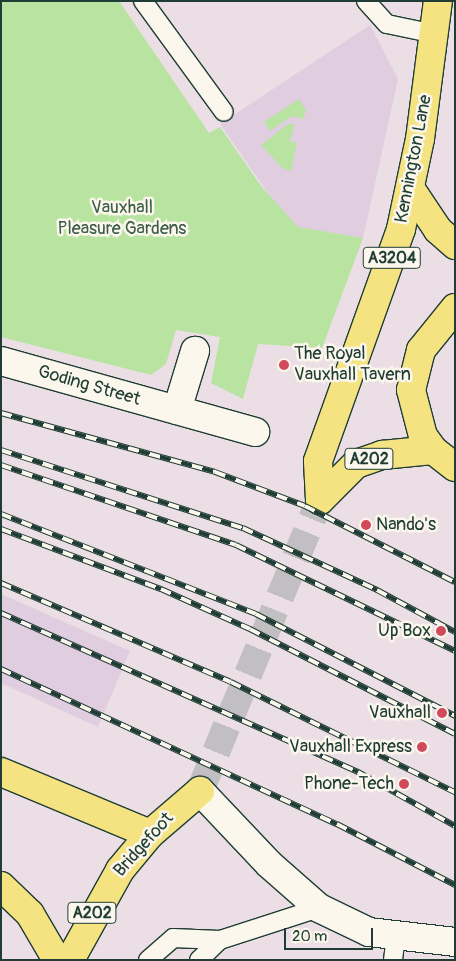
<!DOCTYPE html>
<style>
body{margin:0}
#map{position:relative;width:456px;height:961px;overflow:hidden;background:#ebdfe5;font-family:Pangolin,sans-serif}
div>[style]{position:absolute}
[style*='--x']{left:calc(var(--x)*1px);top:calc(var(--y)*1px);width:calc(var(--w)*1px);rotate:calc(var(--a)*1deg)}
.built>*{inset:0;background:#e0cee0}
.green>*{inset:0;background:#b9e3a0}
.trunk-tunnel>*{height:28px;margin-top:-14px;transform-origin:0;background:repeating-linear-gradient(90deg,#c2bfc2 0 28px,transparent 0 42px)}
.roads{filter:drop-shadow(1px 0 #1f3d34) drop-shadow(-1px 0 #1f3d34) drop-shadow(0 1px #1f3d34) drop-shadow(0 -1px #1f3d34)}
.service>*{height:18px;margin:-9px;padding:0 9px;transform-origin:9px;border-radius:9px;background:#fbf7ec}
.minor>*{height:28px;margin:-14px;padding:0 14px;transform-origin:14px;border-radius:14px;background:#fbf7ec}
.primary>*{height:28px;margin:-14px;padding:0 14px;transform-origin:14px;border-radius:14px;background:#f5e382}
.trunk>*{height:28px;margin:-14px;padding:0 14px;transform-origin:14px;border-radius:14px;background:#f5e382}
.rail>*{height:5.5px;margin-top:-2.75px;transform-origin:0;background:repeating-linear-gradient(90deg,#fbf7ec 0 11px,#1f3d34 0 22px);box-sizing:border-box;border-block:1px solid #1f3d34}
.dots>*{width:14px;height:14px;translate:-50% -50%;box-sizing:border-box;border:2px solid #fbf7ec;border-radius:50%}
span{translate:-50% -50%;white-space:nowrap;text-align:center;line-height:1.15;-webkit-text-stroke:5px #fbf7ec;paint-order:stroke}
.shield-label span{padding:1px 4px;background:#fbf7ec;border:1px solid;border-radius:4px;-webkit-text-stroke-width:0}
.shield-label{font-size:16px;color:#1f3d34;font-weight:700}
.street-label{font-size:18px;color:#1f3d34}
.park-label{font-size:18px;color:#3e5e4a}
.poi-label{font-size:18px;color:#1f3d34}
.left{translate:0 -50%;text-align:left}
.right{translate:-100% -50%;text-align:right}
.frame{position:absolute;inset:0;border:2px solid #1f3d34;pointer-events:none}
.scale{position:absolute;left:284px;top:928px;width:89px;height:22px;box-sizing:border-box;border:2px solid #1f3d34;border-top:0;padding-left:6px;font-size:15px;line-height:18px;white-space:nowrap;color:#1f3d34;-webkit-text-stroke:4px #fbf7ec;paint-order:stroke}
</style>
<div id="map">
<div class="built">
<div style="clip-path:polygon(370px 25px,398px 79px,363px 238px,295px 232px,220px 124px)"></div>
<div style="clip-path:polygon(1px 594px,130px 651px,98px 727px,1px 683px)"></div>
</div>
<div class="green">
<div style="clip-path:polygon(1px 1px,119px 1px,209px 133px,220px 127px,261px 186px,298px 227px,363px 238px,322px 348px,258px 344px,243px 399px,211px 383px,220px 337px,176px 330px,166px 364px,151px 375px,1px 337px)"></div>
<div style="clip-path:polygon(299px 99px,306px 110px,303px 119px,292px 116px,270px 131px,264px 122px)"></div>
<div style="clip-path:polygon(288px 124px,295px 124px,290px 141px,297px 143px,291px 171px,282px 168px,261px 145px)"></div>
</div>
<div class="trunk-tunnel">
<div style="--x:200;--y:791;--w:315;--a:-67.6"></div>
</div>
<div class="roads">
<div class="service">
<div style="--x:143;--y:1;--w:137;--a:53.9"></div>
<div style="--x:366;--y:1;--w:31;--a:48"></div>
<div style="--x:387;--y:24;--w:49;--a:11.8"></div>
<div style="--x:148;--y:960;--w:33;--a:-41"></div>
<div style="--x:173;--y:938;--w:47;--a:2.4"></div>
<div style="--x:220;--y:940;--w:104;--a:-17.9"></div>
<div style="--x:199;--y:960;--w:29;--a:-44"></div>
<div style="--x:393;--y:960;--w:24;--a:-83"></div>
</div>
<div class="minor">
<div style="--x:1;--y:361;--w:264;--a:15.6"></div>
<div style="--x:177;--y:410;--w:62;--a:-73"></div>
<div style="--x:200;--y:791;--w:100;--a:46.6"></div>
<div style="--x:269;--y:864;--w:67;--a:41.3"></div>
<div style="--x:319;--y:908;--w:55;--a:25.6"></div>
<div style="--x:369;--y:932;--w:87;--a:6.6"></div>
</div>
<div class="primary">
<div style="--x:1;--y:772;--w:161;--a:22.6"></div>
<div style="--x:1;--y:886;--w:40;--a:44"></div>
<div style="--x:30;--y:914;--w:53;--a:59.6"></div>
</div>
<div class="trunk">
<div style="--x:410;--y:188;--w:50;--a:56.3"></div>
<div style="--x:438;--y:230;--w:23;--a:41"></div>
<div style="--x:455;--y:308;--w:54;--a:129"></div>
<div style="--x:421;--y:350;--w:41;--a:104"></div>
<div style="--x:411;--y:390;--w:48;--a:75.4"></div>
<div style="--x:423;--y:436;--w:17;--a:54"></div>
<div style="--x:433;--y:450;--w:28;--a:38"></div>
<div style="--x:320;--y:500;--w:39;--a:-93"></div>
<div style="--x:318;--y:461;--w:246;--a:-70.3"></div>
<div style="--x:401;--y:229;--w:92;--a:-78.1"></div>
<div style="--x:420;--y:139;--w:139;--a:-82.6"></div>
<div style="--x:320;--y:500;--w:51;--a:-45"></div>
<div style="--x:356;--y:464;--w:28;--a:-19"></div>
<div style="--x:382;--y:455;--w:51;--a:-5.6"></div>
<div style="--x:70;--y:960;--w:103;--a:-60.9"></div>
<div style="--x:120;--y:870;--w:47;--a:-50.2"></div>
<div style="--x:150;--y:834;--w:66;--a:-40.7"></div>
</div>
</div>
<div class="rail">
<div style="--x:1;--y:413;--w:222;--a:15.4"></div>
<div style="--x:215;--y:472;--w:96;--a:20.7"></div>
<div style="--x:305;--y:506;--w:168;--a:26.9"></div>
<div style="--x:1;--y:450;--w:254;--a:17.9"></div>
<div style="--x:243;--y:528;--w:148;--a:24.8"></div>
<div style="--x:377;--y:590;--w:89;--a:28.3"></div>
<div style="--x:1;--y:465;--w:248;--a:18.8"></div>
<div style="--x:236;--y:545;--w:243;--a:25.8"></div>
<div style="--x:1;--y:514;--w:274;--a:21.4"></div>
<div style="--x:256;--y:614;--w:224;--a:27.1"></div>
<div style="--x:1;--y:529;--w:171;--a:20.6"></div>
<div style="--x:161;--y:589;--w:98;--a:24.2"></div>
<div style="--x:250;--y:629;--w:230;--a:27.1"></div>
<div style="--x:1;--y:583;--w:250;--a:23.3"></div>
<div style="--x:231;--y:682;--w:250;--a:26.2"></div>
<div style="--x:1;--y:613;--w:391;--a:24"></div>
<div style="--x:358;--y:772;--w:111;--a:29.1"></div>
<div style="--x:1;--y:669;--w:370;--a:24.8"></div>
<div style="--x:337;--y:824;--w:133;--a:27.3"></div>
</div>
<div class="dots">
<div style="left:284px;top:365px;background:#d1495b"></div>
<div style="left:366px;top:525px;background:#d1495b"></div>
<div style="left:441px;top:631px;background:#d1495b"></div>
<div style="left:442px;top:713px;background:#d1495b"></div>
<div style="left:422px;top:747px;background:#d1495b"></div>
<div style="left:404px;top:784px;background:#d1495b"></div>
</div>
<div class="shield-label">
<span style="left:392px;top:258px">A3204</span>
<span style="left:369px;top:459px">A202</span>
<span style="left:92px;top:913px">A202</span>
</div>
<div class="street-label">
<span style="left:414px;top:159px;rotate:-79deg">Kennington Lane</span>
<span style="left:89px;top:386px;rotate:16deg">Goding Street</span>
<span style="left:144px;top:845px;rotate:-48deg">Bridgefoot</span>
</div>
<div class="park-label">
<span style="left:122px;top:219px">Vauxhall<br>Pleasure Gardens</span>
</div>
<div class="poi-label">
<span class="left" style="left:294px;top:365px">The Royal<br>Vauxhall Tavern</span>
<span class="left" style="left:376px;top:525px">Nando's</span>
<span class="right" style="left:431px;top:631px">Up Box</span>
<span class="right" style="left:431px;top:713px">Vauxhall</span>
<span class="right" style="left:412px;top:747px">Vauxhall Express</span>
<span class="right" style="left:394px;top:784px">Phone-Tech</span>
</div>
<div class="frame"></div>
<div class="scale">20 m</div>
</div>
